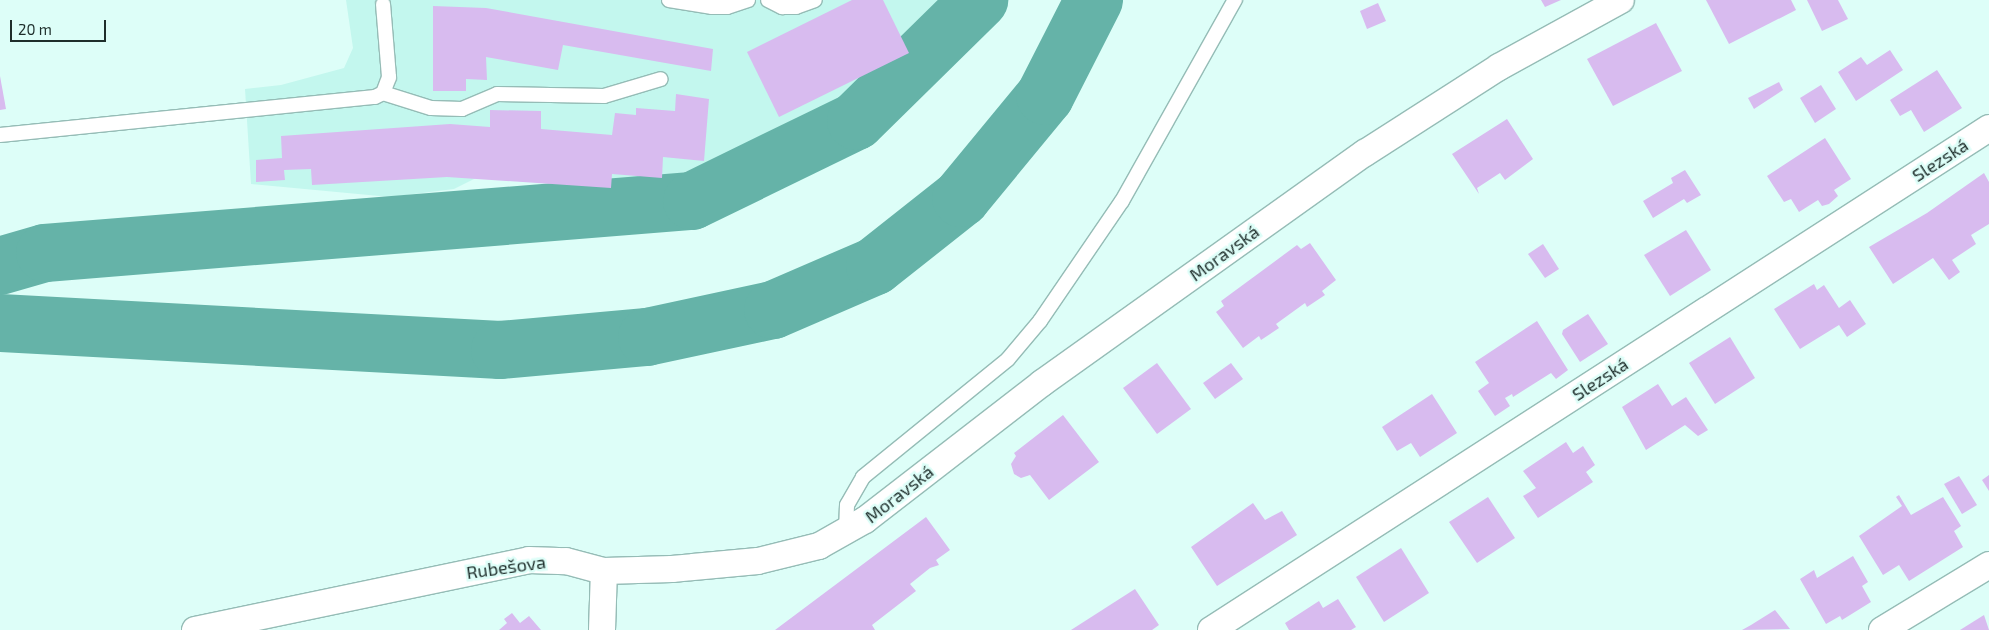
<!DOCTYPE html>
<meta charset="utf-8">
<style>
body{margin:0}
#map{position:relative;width:1989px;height:630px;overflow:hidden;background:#ddfef8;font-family:"Exo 2",sans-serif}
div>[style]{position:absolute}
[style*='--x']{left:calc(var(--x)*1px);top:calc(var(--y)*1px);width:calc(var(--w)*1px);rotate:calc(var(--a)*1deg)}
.built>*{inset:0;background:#c3f7ee}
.river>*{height:58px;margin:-29px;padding:0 29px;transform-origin:29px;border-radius:29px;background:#65b3a8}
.building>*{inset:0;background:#d8bbef}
.roads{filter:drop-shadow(1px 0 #95bcb6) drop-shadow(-1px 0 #95bcb6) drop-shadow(0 1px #95bcb6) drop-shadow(0 -1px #95bcb6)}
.lane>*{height:14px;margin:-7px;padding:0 7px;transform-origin:7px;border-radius:7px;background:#fff}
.street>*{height:26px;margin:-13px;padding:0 13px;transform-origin:13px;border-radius:13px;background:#fff}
span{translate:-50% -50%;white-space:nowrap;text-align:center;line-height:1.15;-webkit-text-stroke:5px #ddfef8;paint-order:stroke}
.street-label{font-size:18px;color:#1e2e2b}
.scale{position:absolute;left:10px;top:20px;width:96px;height:22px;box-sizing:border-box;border:2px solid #1e2e2b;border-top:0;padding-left:6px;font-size:15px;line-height:18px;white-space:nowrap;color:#1e2e2b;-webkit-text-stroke:4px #ddfef8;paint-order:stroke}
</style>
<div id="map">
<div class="built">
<div style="clip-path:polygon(346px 0,990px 0,908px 66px,821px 122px,663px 180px,611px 188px,476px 178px,454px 189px,390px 197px,251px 184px,245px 89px,281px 85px,344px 68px,353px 48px)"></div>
</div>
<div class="river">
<div style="--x:0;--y:266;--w:47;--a:-16.1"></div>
<div style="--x:45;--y:253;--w:649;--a:-4.6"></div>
<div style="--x:692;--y:201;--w:182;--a:-26"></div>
<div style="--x:856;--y:121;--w:173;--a:-44.5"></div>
<div style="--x:0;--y:323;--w:501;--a:3.09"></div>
<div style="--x:500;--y:350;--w:148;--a:-5.1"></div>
<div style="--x:647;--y:337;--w:129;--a:-12.1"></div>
<div style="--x:773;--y:310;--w:111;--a:-23.3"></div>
<div style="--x:875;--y:266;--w:110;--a:-38.3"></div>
<div style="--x:961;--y:198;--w:132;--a:-50.5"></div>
<div style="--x:1045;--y:96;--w:108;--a:-63"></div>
</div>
<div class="building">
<div style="clip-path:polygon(852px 0,883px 0,909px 53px,779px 117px,747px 52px)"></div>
<div style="clip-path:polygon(1541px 0,1561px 0,1545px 7px)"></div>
<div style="clip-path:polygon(1706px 0,1791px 0,1796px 10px,1729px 44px)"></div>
<div style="clip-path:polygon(1807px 0,1838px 0,1848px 19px,1822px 31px)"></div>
<div style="clip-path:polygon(1378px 3px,1386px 21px,1367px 29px,1360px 11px)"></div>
<div style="clip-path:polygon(433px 6px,486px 8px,713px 49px,711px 71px,563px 45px,558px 70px,486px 57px,487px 80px,466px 79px,466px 91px,433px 91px)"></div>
<div style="clip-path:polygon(1656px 23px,1682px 71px,1613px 106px,1587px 59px)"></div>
<div style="clip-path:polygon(1890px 50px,1903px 70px,1856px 101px,1838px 72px,1861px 57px,1867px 65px)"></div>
<div style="clip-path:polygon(1937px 70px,1962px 108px,1924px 132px,1911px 110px,1900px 116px,1890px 100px)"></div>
<div style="clip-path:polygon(0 76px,6px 109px,0 110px)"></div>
<div style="clip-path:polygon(1779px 82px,1783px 90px,1754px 109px,1748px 98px)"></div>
<div style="clip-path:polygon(1821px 85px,1836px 109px,1815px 123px,1800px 98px)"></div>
<div style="clip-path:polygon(676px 94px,709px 99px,704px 161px,663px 157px,662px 178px,612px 174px,611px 188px,447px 177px,312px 185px,311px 169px,284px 170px,285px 180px,256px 182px,256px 160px,282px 158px,281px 136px,450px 124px,490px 127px,490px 110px,541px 111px,541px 129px,612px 135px,615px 113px,636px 115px,636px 108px,675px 111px)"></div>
<div style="clip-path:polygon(1507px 119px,1533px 159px,1505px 180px,1500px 173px,1477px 188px,1479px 194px,1452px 154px)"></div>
<div style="clip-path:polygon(1825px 138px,1851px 179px,1834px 190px,1838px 196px,1829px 204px,1822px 206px,1818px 200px,1799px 212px,1791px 199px,1784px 202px,1767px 176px)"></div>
<div style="clip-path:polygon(1685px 170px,1701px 195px,1687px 203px,1684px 199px,1653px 218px,1643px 201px,1673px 183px,1671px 178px)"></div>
<div style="clip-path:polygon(1984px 173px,1989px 182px,1989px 224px,1971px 235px,1976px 244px,1952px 260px,1960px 272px,1949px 280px,1933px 258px,1893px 284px,1869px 247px,1927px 213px)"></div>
<div style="clip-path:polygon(1686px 230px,1711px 270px,1670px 296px,1644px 255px)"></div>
<div style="clip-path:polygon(1310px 243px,1336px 280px,1322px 291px,1325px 295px,1307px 307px,1305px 303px,1276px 324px,1279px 328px,1261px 340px,1259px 336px,1243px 348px,1216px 312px,1224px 306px,1221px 301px,1297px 245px,1301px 249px)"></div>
<div style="clip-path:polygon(1543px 244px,1559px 269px,1545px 278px,1528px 254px)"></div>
<div style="clip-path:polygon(1814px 284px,1817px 290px,1824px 285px,1839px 308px,1850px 300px,1866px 324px,1847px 337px,1839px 325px,1800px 349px,1774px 309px)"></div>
<div style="clip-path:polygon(1588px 314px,1608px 344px,1580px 362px,1562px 334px,1563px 330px)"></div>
<div style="clip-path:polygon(1537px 321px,1568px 370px,1556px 379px,1551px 373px,1513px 397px,1512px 394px,1505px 398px,1510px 406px,1495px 416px,1478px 391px,1489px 383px,1475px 362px)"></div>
<div style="clip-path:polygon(1730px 337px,1755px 378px,1715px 404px,1689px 363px)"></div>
<div style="clip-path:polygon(1157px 363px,1191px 409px,1157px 434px,1123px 388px)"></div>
<div style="clip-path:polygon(1231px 363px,1243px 379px,1215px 399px,1203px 383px)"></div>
<div style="clip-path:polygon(1658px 384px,1672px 406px,1686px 397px,1708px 430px,1698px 436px,1685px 425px,1646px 450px,1622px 407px)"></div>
<div style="clip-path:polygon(1432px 394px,1457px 433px,1420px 457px,1411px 443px,1397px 451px,1382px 427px)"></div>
<div style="clip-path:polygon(1063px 415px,1099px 462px,1049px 500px,1030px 475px,1021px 478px,1014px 474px,1011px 464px,1016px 456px,1014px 453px)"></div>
<div style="clip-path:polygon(1566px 442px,1573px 453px,1583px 446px,1595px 465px,1586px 472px,1593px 482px,1538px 518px,1523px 496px,1536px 488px,1523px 471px)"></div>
<div style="clip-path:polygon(1989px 475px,1989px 491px,1982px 480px)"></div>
<div style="clip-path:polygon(1959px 476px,1977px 505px,1962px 514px,1944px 484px)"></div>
<div style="clip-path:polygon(1899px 495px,1911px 515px,1943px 497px,1961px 526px,1954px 531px,1963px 547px,1909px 581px,1899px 565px,1883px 575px,1859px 536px,1902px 506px,1896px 497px)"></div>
<div style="clip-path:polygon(1488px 497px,1515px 538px,1477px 563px,1449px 522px)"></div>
<div style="clip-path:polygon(1253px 503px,1265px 520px,1282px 511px,1297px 535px,1217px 586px,1191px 547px)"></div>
<div style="clip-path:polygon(926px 517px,950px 550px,936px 560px,939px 565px,930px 568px,910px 584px,916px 591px,872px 625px,875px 630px,775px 630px)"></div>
<div style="clip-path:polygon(1401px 548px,1429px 593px,1384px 622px,1356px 577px)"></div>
<div style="clip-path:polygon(1853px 556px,1868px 582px,1862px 586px,1871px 602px,1842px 620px,1840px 616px,1826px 624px,1800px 579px,1814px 570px,1817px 578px)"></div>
<div style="clip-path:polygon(1135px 589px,1159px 625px,1152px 630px,1071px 630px)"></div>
<div style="clip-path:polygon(1338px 599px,1356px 627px,1351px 630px,1289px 630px,1285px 623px,1319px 601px,1323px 608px)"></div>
<div style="clip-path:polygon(1775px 610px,1790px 629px,1742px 630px,1751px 625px)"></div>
<div style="clip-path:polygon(512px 613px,520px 623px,529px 616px,541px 630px,499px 630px,507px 623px,504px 619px)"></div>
<div style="clip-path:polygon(1984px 615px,1989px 630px,1960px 630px)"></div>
</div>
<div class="roads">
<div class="lane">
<div style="--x:669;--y:0;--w:44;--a:9.2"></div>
<div style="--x:712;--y:7;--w:15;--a:0"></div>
<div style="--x:727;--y:7;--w:22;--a:-18"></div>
<div style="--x:768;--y:0;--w:16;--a:27"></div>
<div style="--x:782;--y:7;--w:14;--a:0"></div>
<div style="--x:796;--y:7;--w:20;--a:-20"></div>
<div style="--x:383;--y:93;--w:50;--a:17.4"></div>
<div style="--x:431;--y:108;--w:31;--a:2"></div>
<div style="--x:462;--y:109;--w:38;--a:-23"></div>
<div style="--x:497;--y:94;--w:107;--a:1.1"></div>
<div style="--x:604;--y:96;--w:59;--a:-16.6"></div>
<div style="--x:0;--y:135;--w:377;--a:-5.8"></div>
<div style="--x:375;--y:97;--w:9;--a:-27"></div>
<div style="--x:383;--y:93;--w:17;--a:-69"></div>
<div style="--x:389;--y:77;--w:73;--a:-94.7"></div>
<div style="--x:846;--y:533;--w:28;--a:-88"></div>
<div style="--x:847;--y:505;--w:32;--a:-60"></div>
<div style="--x:863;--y:477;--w:187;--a:-39.1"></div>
<div style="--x:1008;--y:359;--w:50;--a:-49.9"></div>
<div style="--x:1040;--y:321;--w:145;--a:-55.7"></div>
<div style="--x:1122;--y:201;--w:231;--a:-60.7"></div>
</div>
<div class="street">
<div style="--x:195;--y:630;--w:341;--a:-11.8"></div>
<div style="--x:529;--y:560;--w:37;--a:2"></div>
<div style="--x:566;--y:561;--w:39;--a:15"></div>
<div style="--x:604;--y:571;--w:68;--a:-1.7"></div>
<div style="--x:672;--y:569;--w:86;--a:-5.3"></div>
<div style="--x:758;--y:561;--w:63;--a:-13.8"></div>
<div style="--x:819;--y:546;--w:53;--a:-29.5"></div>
<div style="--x:865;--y:520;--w:224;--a:-37.7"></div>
<div style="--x:1042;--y:383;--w:397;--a:-35.5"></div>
<div style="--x:1365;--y:153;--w:159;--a:-32.7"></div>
<div style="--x:1499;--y:67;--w:139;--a:-28.8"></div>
<div style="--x:602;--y:630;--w:59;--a:-88.1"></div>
<div style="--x:1211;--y:630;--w:926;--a:-32.83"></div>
<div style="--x:1882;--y:630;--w:125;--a:-31.3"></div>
</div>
</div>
<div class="street-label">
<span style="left:1940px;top:160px;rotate:-33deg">Slezská</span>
<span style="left:1224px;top:253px;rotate:-36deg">Moravská</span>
<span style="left:1600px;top:379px;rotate:-33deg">Slezská</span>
<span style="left:899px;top:494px;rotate:-38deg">Moravská</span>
<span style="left:506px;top:567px;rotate:-8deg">Rubešova</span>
</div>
<div class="scale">20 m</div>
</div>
